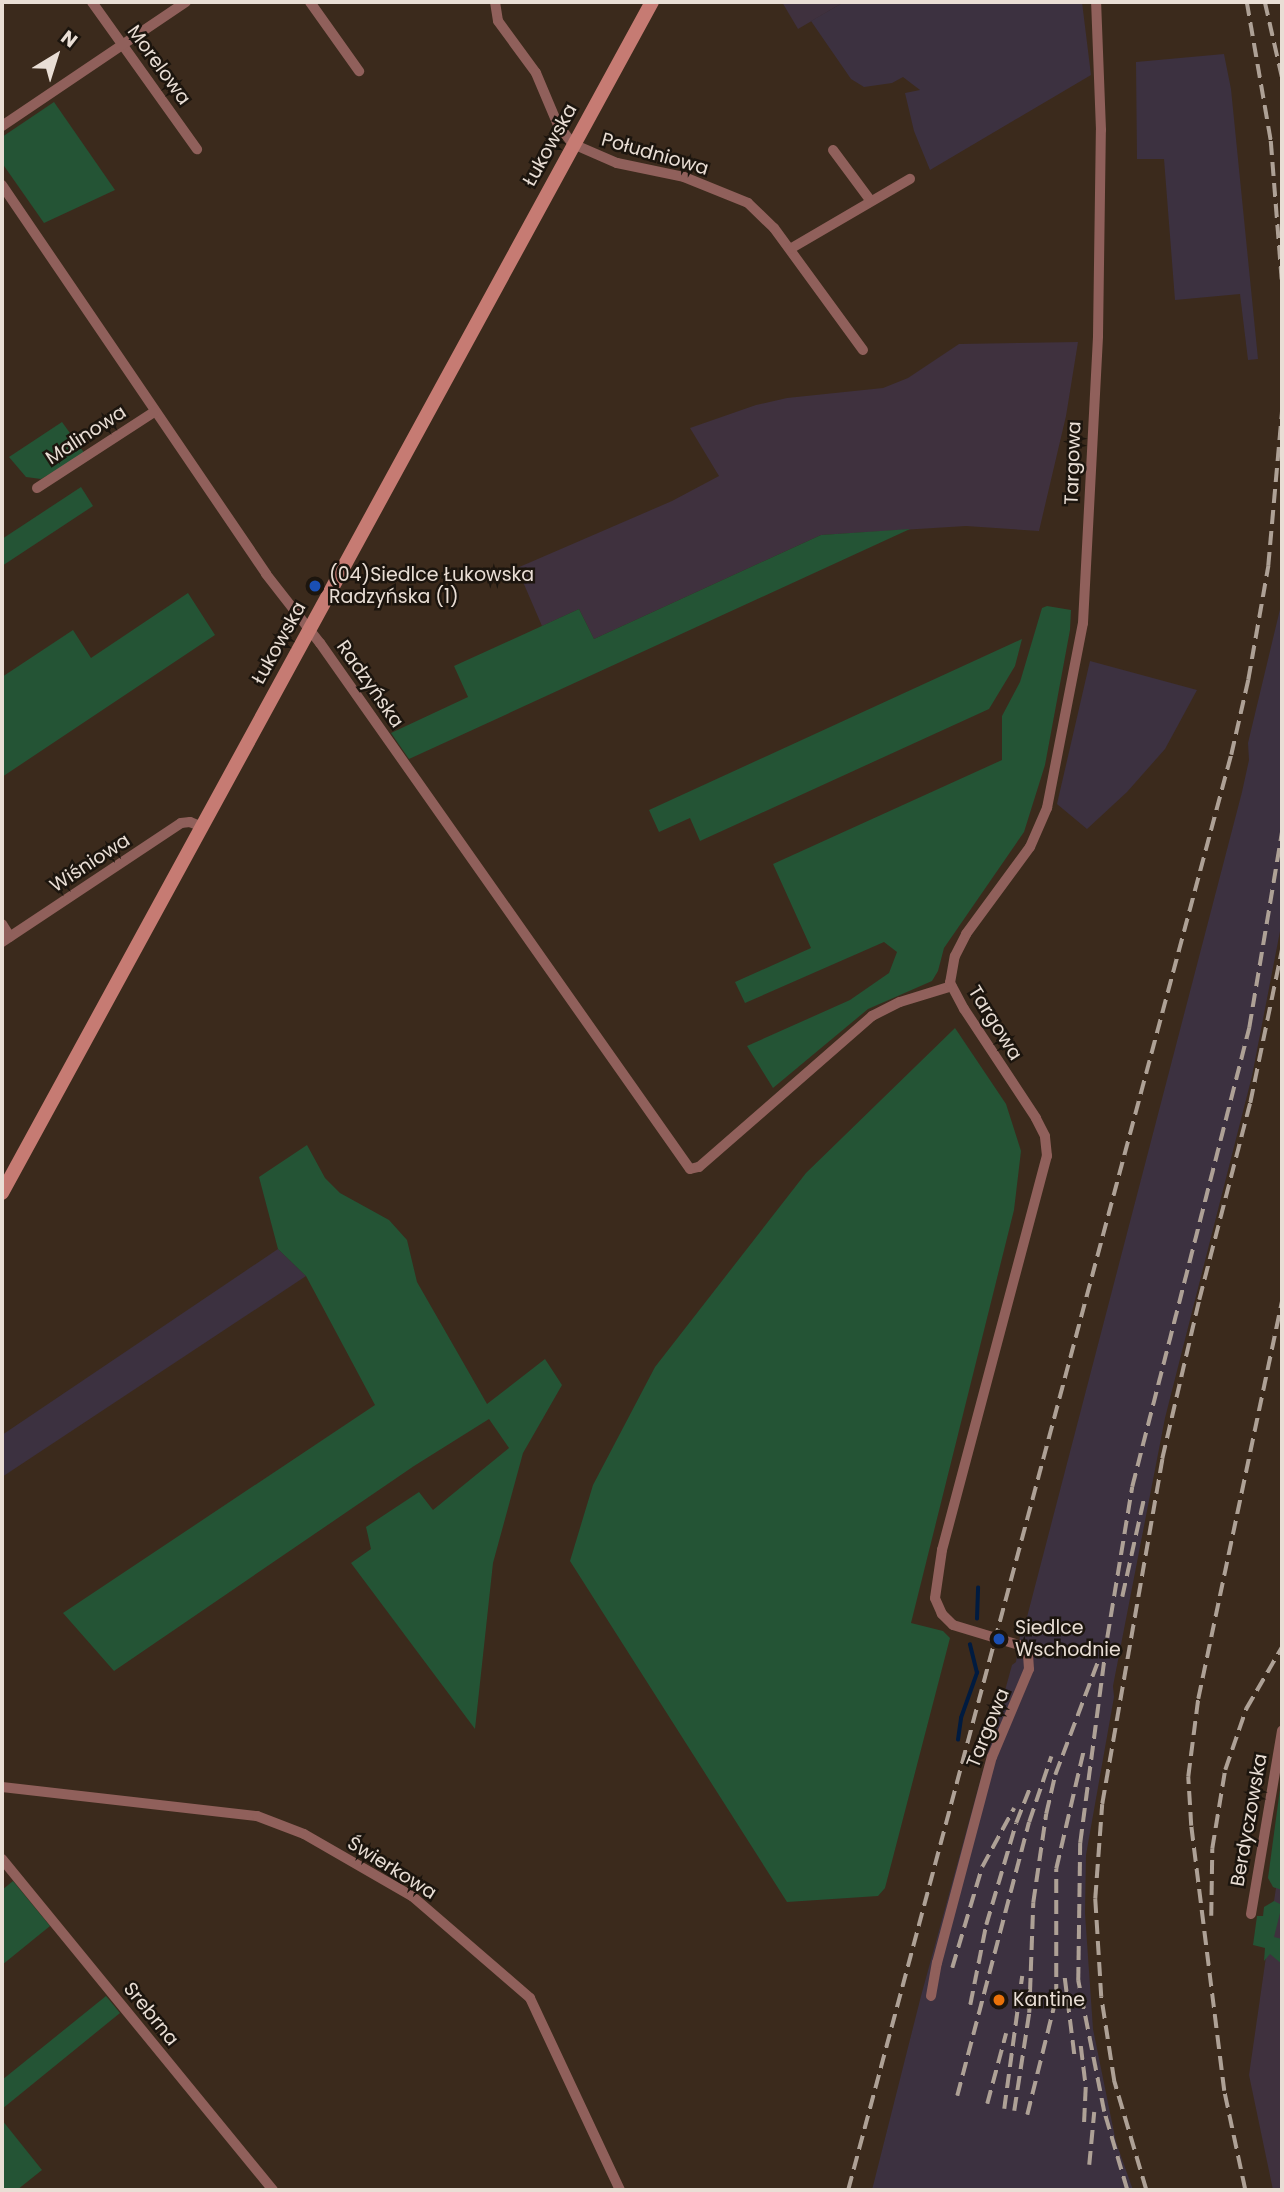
<!DOCTYPE html>
<meta charset="utf-8">
<style>
body{margin:0}
#map{position:relative;width:1284px;height:2192px;overflow:hidden;background:#3b2a1c;font-family:Poppins,sans-serif}
div>[style]{position:absolute}
[style*='--x']{left:calc(var(--x)*1px);top:calc(var(--y)*1px);width:calc(var(--w)*1px);rotate:calc(var(--a)*1deg)}
.commercial>*{inset:0;background:#3f313e}
.industrial>*{inset:0;background:#3c3140}
.green>*{inset:0;background:#245435}
.stream>*{height:3.5px;margin:-1.75px;padding:0 1.75px;transform-origin:1.75px;border-radius:1.75px;background:#001b40}
.minor>*{height:10px;margin:-5px;padding:0 5px;transform-origin:5px;border-radius:5px;background:#90605b}
.secondary>*{height:14px;margin:-7px;padding:0 7px;transform-origin:7px;border-radius:7px;background:#c67b73}
.rail>*{height:3.5px;margin-top:-1.75px;transform-origin:0;background:repeating-linear-gradient(90deg,#aea196 0 14px,transparent 0 21px)}
.dots>*{width:19px;height:19px;translate:-50% -50%;box-sizing:border-box;border:4px solid #1c150e;border-radius:50%}
span{translate:-50% -50%;white-space:nowrap;text-align:center;line-height:1.15;-webkit-text-stroke:5px #1c150e;paint-order:stroke}
.street-label{font-size:19px;color:#e9ded5}
.poi-label{font-size:19px;color:#e9ded5}
.left{translate:0 -50%;text-align:left}
.frame{position:absolute;inset:0;border:4px solid #e9ded5;pointer-events:none}
.north{position:absolute;left:21px;top:21px;width:70px;height:70px;-webkit-text-stroke:5px #1c150e;paint-order:stroke;rotate:38deg;font-size:19px;font-weight:700;line-height:28px;text-align:center;color:#e9ded5}
.north::after{content:'';display:block;margin:auto;width:24px;height:32px;background:#e9ded5;clip-path:polygon(50% 0,100% 100%,50% 72%,0 100%)}
</style>
<div id="map">
<div class="commercial">
<div style="clip-path:polygon(782px 2px,844px 2px,798px 29px)"></div>
<div style="clip-path:polygon(1078px 342px,1066px 416px,1039px 531px,966px 526px,821px 535px,594px 639px,579px 609px,542px 626px,517px 568px,672px 501px,719px 476px,690px 428px,756px 405px,787px 398px,883px 388px,908px 378px,959px 344px)"></div>
<div style="clip-path:polygon(1282px 1814px,1282px 2190px,1273px 2190px,1249px 2075px,1274px 1901px,1276px 1888px,1273px 1887px)"></div>
</div>
<div class="industrial">
<div style="clip-path:polygon(844px 2px,1082px 2px,1091px 75px,930px 170px,914px 131px,905px 93px,920px 90px,903px 77px,892px 83px,864px 87px,851px 79px,811px 21px)"></div>
<div style="clip-path:polygon(1224px 54px,1231px 89px,1258px 359px,1248px 360px,1240px 294px,1175px 300px,1164px 159px,1137px 159px,1136px 62px)"></div>
<div style="clip-path:polygon(1282px 601px,1282px 921px,1252px 1076px,1165px 1418px,1113px 1686px,1114px 1697px,1086px 1855px,1085px 1913px,1093px 2029px,1116px 2142px,1133px 2190px,872px 2190px,921px 1996px,1012px 1665px,1016px 1662px,1021px 1629px,1027px 1617px,1242px 792px,1249px 760px,1248px 743px)"></div>
<div style="clip-path:polygon(1090px 661px,1197px 690px,1165px 749px,1127px 792px,1087px 829px,1057px 804px)"></div>
<div style="clip-path:polygon(278px 1249px,306px 1276px,2px 1477px,2px 1435px)"></div>
</div>
<div class="green">
<div style="clip-path:polygon(54px 102px,115px 190px,44px 223px,2px 163px,2px 137px)"></div>
<div style="clip-path:polygon(62px 422px,85px 454px,41px 479px,26px 477px,9px 457px)"></div>
<div style="clip-path:polygon(81px 487px,93px 506px,2px 566px,2px 539px)"></div>
<div style="clip-path:polygon(910px 529px,409px 759px,391px 733px,468px 697px,454px 666px,579px 609px,594px 639px,821px 535px)"></div>
<div style="clip-path:polygon(188px 593px,215px 635px,2px 777px,2px 677px,73px 630px,91px 658px)"></div>
<div style="clip-path:polygon(1047px 606px,1071px 610px,1070px 630px,1045px 765px,1024px 832px,944px 948px,938px 971px,932px 981px,868px 1009px,773px 1088px,747px 1046px,850px 1000px,889px 973px,897px 952px,884px 942px,745px 1003px,735px 982px,811px 948px,773px 864px,1002px 760px,1002px 716px,1020px 682px,1042px 608px)"></div>
<div style="clip-path:polygon(1022px 639px,1015px 666px,989px 709px,700px 841px,690px 818px,659px 832px,649px 810px)"></div>
<div style="clip-path:polygon(955px 1028px,1006px 1104px,1021px 1151px,1014px 1210px,911px 1623px,943px 1631px,950px 1638px,885px 1888px,878px 1896px,787px 1902px,570px 1561px,593px 1485px,655px 1367px,806px 1173px)"></div>
<div style="clip-path:polygon(307px 1145px,325px 1178px,340px 1193px,389px 1220px,407px 1240px,417px 1282px,487px 1404px,545px 1359px,562px 1385px,523px 1453px,493px 1563px,475px 1729px,351px 1563px,371px 1549px,366px 1527px,419px 1492px,433px 1510px,509px 1448px,489px 1419px,414px 1466px,114px 1671px,63px 1613px,375px 1405px,306px 1276px,278px 1249px,259px 1177px)"></div>
<div style="clip-path:polygon(1282px 1774px,1282px 1890px,1273px 1887px,1268px 1878px)"></div>
<div style="clip-path:polygon(13px 1881px,50px 1926px,2px 1965px,2px 1890px)"></div>
<div style="clip-path:polygon(1274px 1901px,1282px 1905px,1274px 1937px,1282px 1939px,1282px 1964px,1270px 1954px,1264px 1961px,1265px 1948px,1253px 1945px,1257px 1916px,1263px 1916px,1264px 1907px)"></div>
<div style="clip-path:polygon(106px 1996px,120px 2013px,2px 2109px,2px 2080px)"></div>
<div style="clip-path:polygon(2px 2120px,42px 2170px,17px 2190px,2px 2190px)"></div>
</div>
<div class="stream">
<div style="--x:977;--y:1619;--w:31;--a:-88"></div>
<div style="--x:958;--y:1740;--w:22;--a:-82"></div>
<div style="--x:961;--y:1718;--w:48;--a:-70.4"></div>
<div style="--x:977;--y:1673;--w:29;--a:-104"></div>
</div>
<div class="minor">
<div style="--x:92;--y:2;--w:181;--a:54.5"></div>
<div style="--x:310;--y:2;--w:85;--a:54.6"></div>
<div style="--x:495;--y:2;--w:19;--a:81"></div>
<div style="--x:498;--y:21;--w:64;--a:53.8"></div>
<div style="--x:536;--y:73;--w:56;--a:67.1"></div>
<div style="--x:558;--y:125;--w:24;--a:52"></div>
<div style="--x:573;--y:144;--w:48;--a:23.4"></div>
<div style="--x:617;--y:163;--w:68;--a:11.8"></div>
<div style="--x:684;--y:177;--w:69;--a:22.1"></div>
<div style="--x:748;--y:203;--w:36;--a:44"></div>
<div style="--x:774;--y:228;--w:151;--a:53.9"></div>
<div style="--x:2;--y:126;--w:222;--a:-34"></div>
<div style="--x:833;--y:150;--w:62;--a:53.5"></div>
<div style="--x:2;--y:185;--w:470;--a:55.8"></div>
<div style="--x:266;--y:574;--w:88;--a:52"></div>
<div style="--x:320;--y:643;--w:643;--a:54.88"></div>
<div style="--x:690;--y:1169;--w:9;--a:-13"></div>
<div style="--x:699;--y:1167;--w:230;--a:-41.1"></div>
<div style="--x:872;--y:1016;--w:31;--a:-27"></div>
<div style="--x:900;--y:1002;--w:54;--a:-17.1"></div>
<div style="--x:790;--y:249;--w:139;--a:-30.3"></div>
<div style="--x:37;--y:488;--w:140;--a:-33"></div>
<div style="--x:2;--y:924;--w:15;--a:58"></div>
<div style="--x:2;--y:942;--w:215;--a:-33.6"></div>
<div style="--x:181;--y:823;--w:9;--a:-6"></div>
<div style="--x:190;--y:822;--w:11;--a:22"></div>
<div style="--x:2;--y:1787;--w:257;--a:6.5"></div>
<div style="--x:257;--y:1816;--w:50;--a:21"></div>
<div style="--x:304;--y:1834;--w:125;--a:29.9"></div>
<div style="--x:412;--y:1896;--w:156;--a:40.8"></div>
<div style="--x:530;--y:1998;--w:212;--a:64.9"></div>
<div style="--x:2;--y:1859;--w:428;--a:50.7"></div>
<div style="--x:1251;--y:1914;--w:186;--a:-80.4"></div>
<div style="--x:931;--y:1996;--w:34;--a:-80"></div>
<div style="--x:937;--y:1963;--w:213;--a:-75.1"></div>
<div style="--x:992;--y:1757;--w:95;--a:-67.2"></div>
<div style="--x:1029;--y:1669;--w:13;--a:-94"></div>
<div style="--x:1028;--y:1656;--w:14;--a:-129"></div>
<div style="--x:1019;--y:1645;--w:69;--a:-163.1"></div>
<div style="--x:953;--y:1625;--w:16;--a:-135"></div>
<div style="--x:942;--y:1614;--w:17;--a:-114"></div>
<div style="--x:935;--y:1598;--w:49;--a:-81.7"></div>
<div style="--x:942;--y:1550;--w:408;--a:-75.1"></div>
<div style="--x:1047;--y:1156;--w:20;--a:-96"></div>
<div style="--x:1045;--y:1136;--w:20;--a:-117"></div>
<div style="--x:1036;--y:1118;--w:131;--a:-123.4"></div>
<div style="--x:964;--y:1009;--w:30;--a:-118"></div>
<div style="--x:950;--y:983;--w:27;--a:-80"></div>
<div style="--x:955;--y:956;--w:25;--a:-63"></div>
<div style="--x:966;--y:934;--w:108;--a:-53.7"></div>
<div style="--x:1030;--y:847;--w:43;--a:-66.4"></div>
<div style="--x:1047;--y:808;--w:188;--a:-79"></div>
<div style="--x:1083;--y:623;--w:287;--a:-87"></div>
<div style="--x:1098;--y:336;--w:206;--a:-89.2"></div>
<div style="--x:1101;--y:130;--w:128;--a:-92.2"></div>
</div>
<div class="secondary">
<div style="--x:2;--y:1193;--w:1357;--a:-61.38"></div>
</div>
<div class="rail">
<div style="--x:1247;--y:2;--w:141;--a:80.2"></div>
<div style="--x:1271;--y:141;--w:139;--a:85.5"></div>
<div style="--x:1265;--y:2;--w:77;--a:77.2"></div>
<div style="--x:1122;--y:1597;--w:101;--a:-77.5"></div>
<div style="--x:1211;--y:1916;--w:67;--a:-89.1"></div>
<div style="--x:1212;--y:1849;--w:80;--a:-80.7"></div>
<div style="--x:1225;--y:1770;--w:65;--a:-71"></div>
<div style="--x:1246;--y:1709;--w:72;--a:-59.9"></div>
<div style="--x:952;--y:1968;--w:105;--a:-73.5"></div>
<div style="--x:982;--y:1867;--w:67;--a:-61.5"></div>
<div style="--x:1065;--y:1978;--w:81;--a:82.9"></div>
<div style="--x:970;--y:2005;--w:82;--a:-78.7"></div>
<div style="--x:986;--y:1925;--w:106;--a:-73.6"></div>
<div style="--x:1016;--y:1823;--w:41;--a:-68.5"></div>
<div style="--x:1081;--y:2046;--w:41;--a:83"></div>
<div style="--x:1086;--y:2087;--w:42;--a:92.7"></div>
<div style="--x:957;--y:2096;--w:283;--a:-75.3"></div>
<div style="--x:1029;--y:1822;--w:69;--a:-71.3"></div>
<div style="--x:987;--y:2104;--w:73;--a:-75"></div>
<div style="--x:1004;--y:2109;--w:134;--a:-82.3"></div>
<div style="--x:1014;--y:2111;--w:99;--a:-81.3"></div>
<div style="--x:1029;--y:2013;--w:110;--a:-87.9"></div>
<div style="--x:1033;--y:1903;--w:90;--a:-81.7"></div>
<div style="--x:1046;--y:1814;--w:40;--a:-77"></div>
<div style="--x:1055;--y:1775;--w:122;--a:-69.3"></div>
<div style="--x:1027;--y:2115;--w:121;--a:-76.1"></div>
<div style="--x:1056;--y:1998;--w:129;--a:-90"></div>
<div style="--x:1056;--y:1869;--w:123;--a:-76.9"></div>
<div style="--x:1089;--y:2165;--w:53;--a:-84.6"></div>
<div style="--x:848;--y:2190;--w:1485;--a:-75.06"></div>
<div style="--x:1231;--y:755;--w:77;--a:-77.2"></div>
<div style="--x:1248;--y:680;--w:116;--a:-80"></div>
<div style="--x:1268;--y:566;--w:157;--a:-84.9"></div>
<div style="--x:1127;--y:2190;--w:81;--a:-106.4"></div>
<div style="--x:1104;--y:2112;--w:134;--a:-101.2"></div>
<div style="--x:1078;--y:1981;--w:138;--a:-89.2"></div>
<div style="--x:1080;--y:1843;--w:207;--a:-82.5"></div>
<div style="--x:1107;--y:1638;--w:153;--a:-80.6"></div>
<div style="--x:1132;--y:1487;--w:474;--a:-75.7"></div>
<div style="--x:1249;--y:1028;--w:201;--a:-80.5"></div>
<div style="--x:1146;--y:2190;--w:114;--a:-106.4"></div>
<div style="--x:1114;--y:2081;--w:85;--a:-98.8"></div>
<div style="--x:1101;--y:1997;--w:98;--a:-93.5"></div>
<div style="--x:1095;--y:1899;--w:95;--a:-85.8"></div>
<div style="--x:1102;--y:1804;--w:350;--a:-80.1"></div>
<div style="--x:1162;--y:1459;--w:163;--a:-76.9"></div>
<div style="--x:1199;--y:1300;--w:203;--a:-75.5"></div>
<div style="--x:1250;--y:1103;--w:157;--a:-78.3"></div>
<div style="--x:1245;--y:2190;--w:101;--a:-102"></div>
<div style="--x:1224;--y:2091;--w:267;--a:-97.1"></div>
<div style="--x:1191;--y:1826;--w:49;--a:-93.5"></div>
<div style="--x:1188;--y:1777;--w:79;--a:-82.7"></div>
<div style="--x:1198;--y:1699;--w:406;--a:-78.1"></div>
</div>
<div class="dots">
<div style="left:315px;top:586px;background:#1a4fb4"></div>
<div style="left:999px;top:1639px;background:#1a4fb4"></div>
<div style="left:999px;top:2000px;background:#e8710a"></div>
</div>
<div class="street-label">
<span style="left:159px;top:65px;rotate:54deg">Morelowa</span>
<span style="left:550px;top:145px;rotate:-61deg">Łukowska</span>
<span style="left:655px;top:154px;rotate:16deg">Południowa</span>
<span style="left:86px;top:435px;rotate:-33deg">Malinowa</span>
<span style="left:1073px;top:463px;rotate:-88deg">Targowa</span>
<span style="left:279px;top:643px;rotate:-61deg">Łukowska</span>
<span style="left:370px;top:684px;rotate:55deg">Radzyńska</span>
<span style="left:90px;top:863px;rotate:-33deg">Wiśniowa</span>
<span style="left:995px;top:1023px;rotate:58deg">Targowa</span>
<span style="left:988px;top:1728px;rotate:-68deg">Targowa</span>
<span style="left:1249px;top:1820px;rotate:-80deg">Berdyczowska</span>
<span style="left:392px;top:1868px;rotate:32deg">Świerkowa</span>
<span style="left:151px;top:2014px;rotate:51deg">Srebrna</span>
</div>
<div class="poi-label">
<span class="left" style="left:329px;top:586px">(04)Siedlce Łukowska<br>Radzyńska (1)</span>
<span class="left" style="left:1015px;top:1639px">Siedlce<br>Wschodnie</span>
<span class="left" style="left:1013px;top:2000px">Kantine</span>
</div>
<div class="frame"></div>
<div class="north">N</div>
</div>
